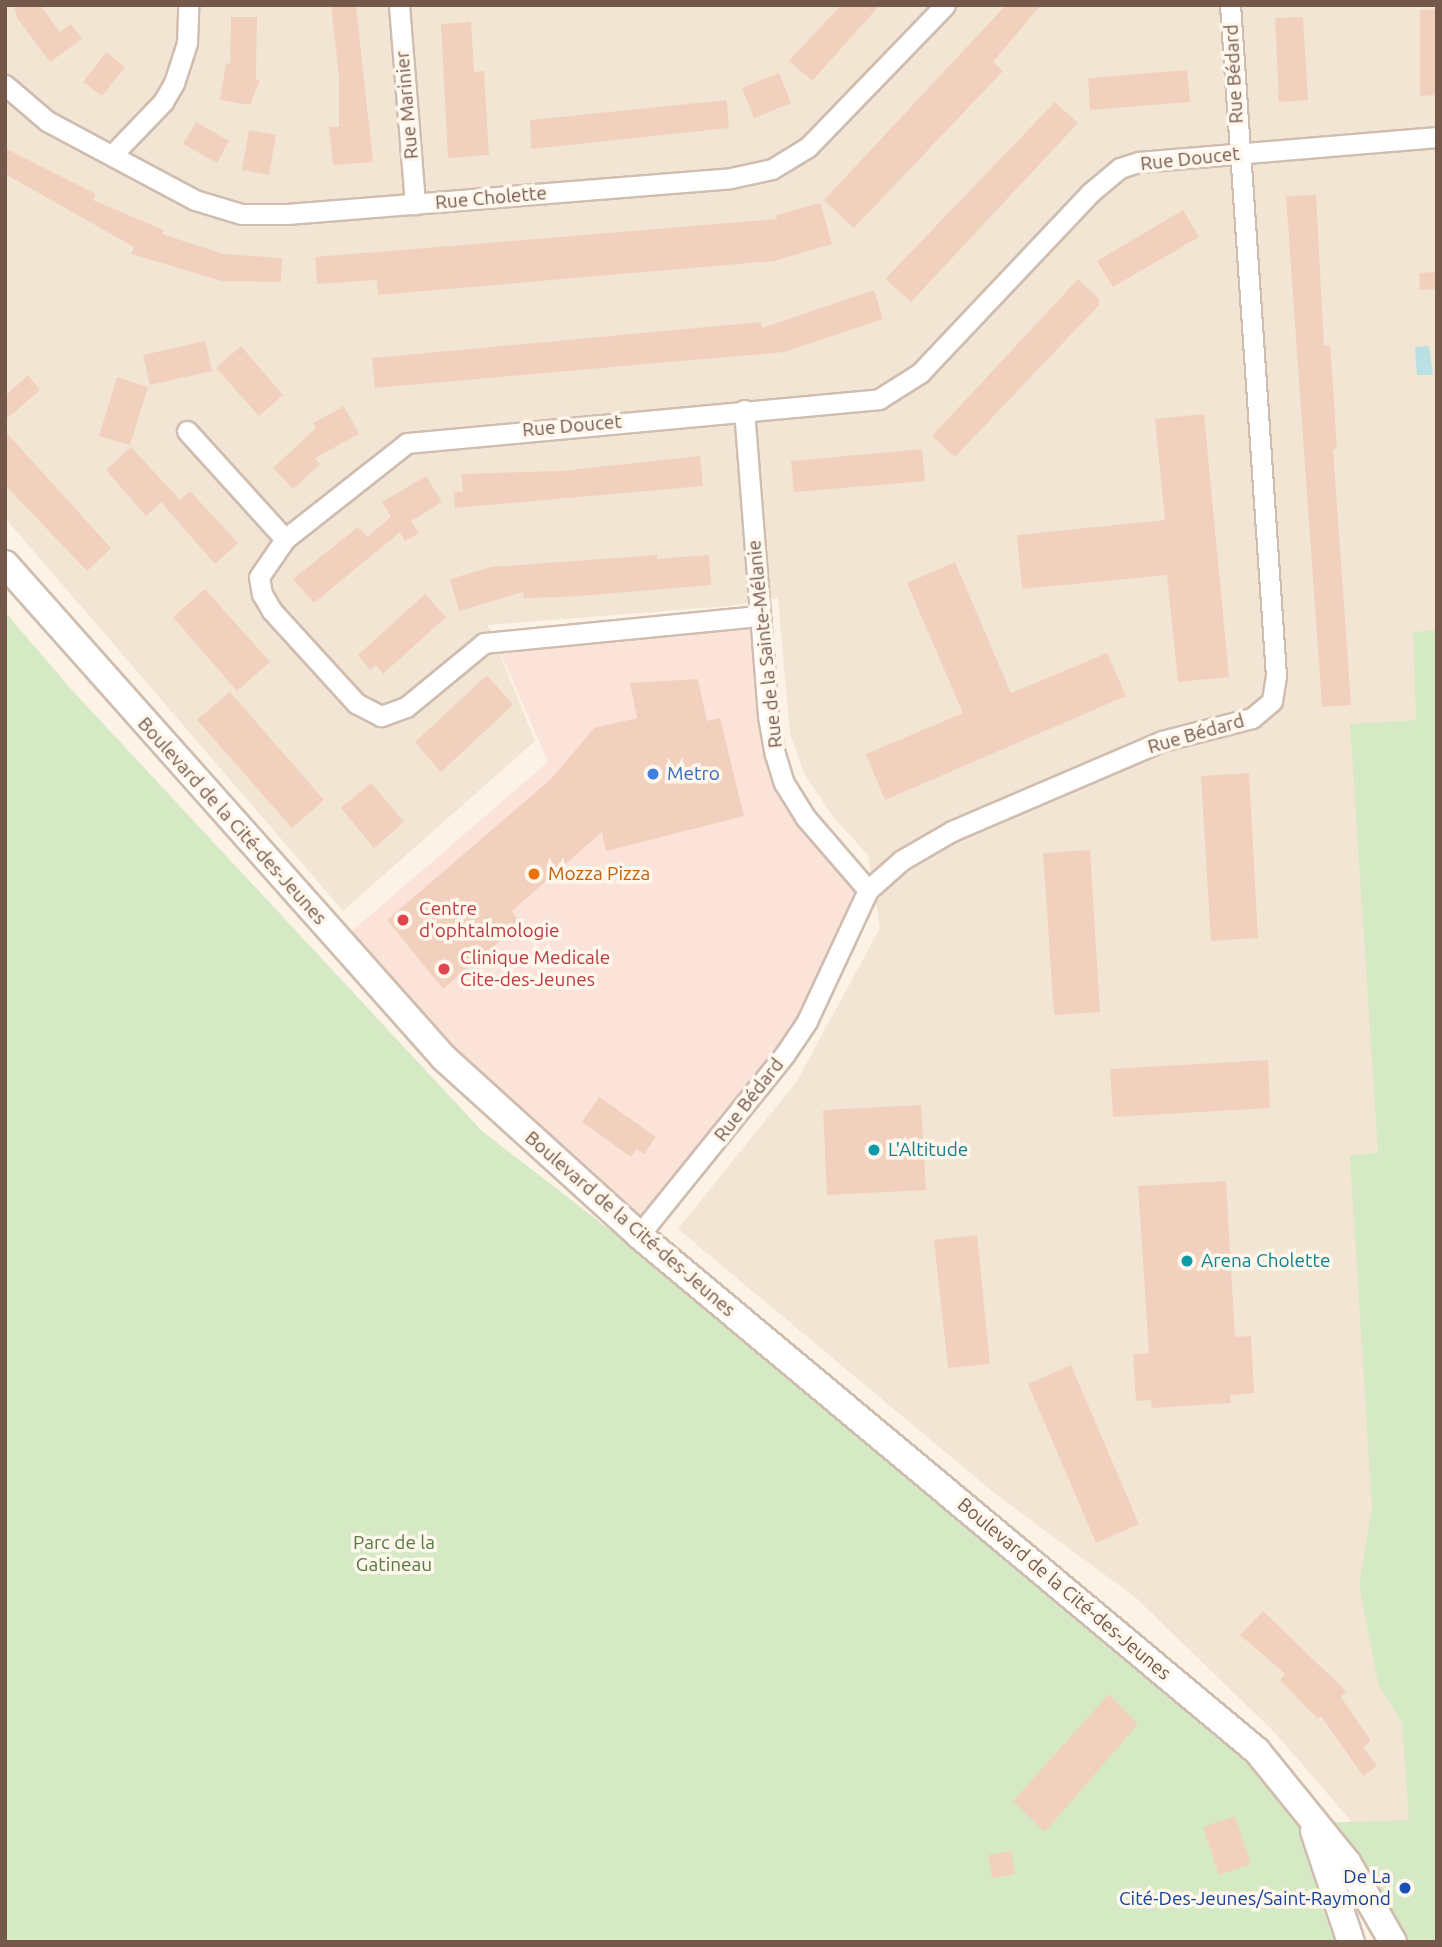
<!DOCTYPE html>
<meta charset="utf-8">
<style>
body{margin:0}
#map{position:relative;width:1442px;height:1947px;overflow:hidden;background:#fcf3e6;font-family:Ubuntu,sans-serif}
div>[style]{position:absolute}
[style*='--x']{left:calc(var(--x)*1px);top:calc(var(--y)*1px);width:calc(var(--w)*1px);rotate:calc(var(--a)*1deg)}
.residential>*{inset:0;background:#f3e5d4}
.commercial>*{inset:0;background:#fce3da}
.green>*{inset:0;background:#d4e9c4}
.water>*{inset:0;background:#bae0e5}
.building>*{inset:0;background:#f1d1be}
.roads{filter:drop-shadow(2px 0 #cfbdaf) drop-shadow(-2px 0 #cfbdaf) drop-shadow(0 2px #cfbdaf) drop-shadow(0 -2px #cfbdaf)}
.street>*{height:19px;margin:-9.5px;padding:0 9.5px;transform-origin:9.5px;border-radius:9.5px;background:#fff}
.secondary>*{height:26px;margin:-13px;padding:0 13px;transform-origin:13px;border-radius:13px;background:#fff}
.dots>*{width:19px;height:19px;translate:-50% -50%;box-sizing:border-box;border:4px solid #fff7ec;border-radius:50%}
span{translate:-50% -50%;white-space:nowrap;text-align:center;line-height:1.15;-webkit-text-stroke:7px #fff7ec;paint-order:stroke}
.street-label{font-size:19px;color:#74594b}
.shop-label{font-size:19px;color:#366cbe}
.left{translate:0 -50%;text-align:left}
.food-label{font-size:19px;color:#c56008}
.health-label{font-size:19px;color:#be3a42}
.culture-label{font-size:19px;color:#0d838f}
.park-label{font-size:19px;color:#547a43}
.transit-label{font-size:19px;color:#164399}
.right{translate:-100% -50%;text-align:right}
.frame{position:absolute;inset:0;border:7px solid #74594b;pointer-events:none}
</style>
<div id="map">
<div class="residential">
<div style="clip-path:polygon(5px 5px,1437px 5px,1437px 1942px,1393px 1870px,1276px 1734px,1135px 1597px,998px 1496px,678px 1229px,797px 1081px,880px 928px,868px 855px,834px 818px,804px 773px,790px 734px,778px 598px,729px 606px,488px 625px,535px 741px,343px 911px,5px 518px)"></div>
</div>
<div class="commercial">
<div style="clip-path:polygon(759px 616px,784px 783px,868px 890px,807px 1021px,639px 1235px,340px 941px,548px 762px,495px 640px)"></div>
</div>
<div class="green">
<div style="clip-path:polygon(5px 612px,71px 689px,482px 1131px,1148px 1646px,1312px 1823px,1409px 1820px,1402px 1723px,1378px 1683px,1359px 1585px,1372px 1508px,1350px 1156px,1378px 1152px,1350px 724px,1416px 720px,1413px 632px,1437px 630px,1437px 1942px,1393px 1942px,1321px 1842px,1367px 1942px,5px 1942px)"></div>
</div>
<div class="water">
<div style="clip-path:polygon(1429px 346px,1433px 375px,1417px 375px,1415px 347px)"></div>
</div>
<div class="building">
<div style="clip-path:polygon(14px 5px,40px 5px,60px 32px,71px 24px,82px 39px,50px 62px,17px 18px)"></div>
<div style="clip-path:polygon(331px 5px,356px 5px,373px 162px,333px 165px,329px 127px,339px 127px,339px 77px)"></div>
<div style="clip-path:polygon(841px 5px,880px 5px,812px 81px,789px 61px)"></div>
<div style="clip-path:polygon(1006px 5px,1041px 5px,993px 62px,1003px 71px,854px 228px,824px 200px)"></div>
<div style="clip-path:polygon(1437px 9px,1437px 95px,1420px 96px,1420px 10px)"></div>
<div style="clip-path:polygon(231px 17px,257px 17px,256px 79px,260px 80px,250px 105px,220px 100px,226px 63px,230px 64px)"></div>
<div style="clip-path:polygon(1303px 17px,1308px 100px,1279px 102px,1275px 18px)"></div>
<div style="clip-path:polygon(471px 22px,474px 72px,484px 71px,489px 155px,448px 158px,441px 24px)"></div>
<div style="clip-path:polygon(106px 52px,125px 67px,102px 96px,83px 82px)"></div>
<div style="clip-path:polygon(1187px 70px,1190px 102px,1090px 110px,1088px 78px)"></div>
<div style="clip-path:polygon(779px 73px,791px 103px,754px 118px,742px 88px)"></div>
<div style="clip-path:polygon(727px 100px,729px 128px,531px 149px,530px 120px)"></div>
<div style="clip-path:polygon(1055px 102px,1078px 123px,911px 302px,885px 279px)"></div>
<div style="clip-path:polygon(196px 122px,229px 141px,217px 163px,183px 144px)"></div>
<div style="clip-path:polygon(249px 130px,276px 135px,269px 175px,242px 170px)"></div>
<div style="clip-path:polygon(5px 148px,96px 194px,93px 200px,164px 230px,162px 234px,223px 254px,282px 258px,281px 282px,222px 281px,131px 254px,134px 247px,5px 174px)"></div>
<div style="clip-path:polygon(1316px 195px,1324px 346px,1330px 345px,1334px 400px,1337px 449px,1333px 449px,1351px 705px,1322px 707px,1286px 196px)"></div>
<div style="clip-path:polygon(820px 203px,832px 244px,774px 261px,378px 295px,377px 280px,317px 284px,315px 257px,777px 219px,776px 215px)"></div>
<div style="clip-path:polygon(1183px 210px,1199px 237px,1113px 287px,1097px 261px)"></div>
<div style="clip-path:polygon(1437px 272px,1437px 289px,1420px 290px,1419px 273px)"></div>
<div style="clip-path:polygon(1078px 279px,1099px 299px,1099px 305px,955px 457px,932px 436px)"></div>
<div style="clip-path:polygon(874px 290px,883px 319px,784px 352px,375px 388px,372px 358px,761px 322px,762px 328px)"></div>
<div style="clip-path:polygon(205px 341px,212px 371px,150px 385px,143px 355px)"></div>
<div style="clip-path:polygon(241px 346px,283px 395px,259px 416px,216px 368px)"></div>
<div style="clip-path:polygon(28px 375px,40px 390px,5px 420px,5px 396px)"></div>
<div style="clip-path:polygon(117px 377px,148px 387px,130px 445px,99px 436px)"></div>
<div style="clip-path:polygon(344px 406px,359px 434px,315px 458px,320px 464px,293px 489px,273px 468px,316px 428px,313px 423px)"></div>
<div style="clip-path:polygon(1204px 414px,1229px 677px,1178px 682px,1167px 575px,1022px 589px,1017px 535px,1165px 520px,1155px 419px)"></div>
<div style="clip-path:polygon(5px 431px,111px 548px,87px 571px,5px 485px)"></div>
<div style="clip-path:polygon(131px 447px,180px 500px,190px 491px,238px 543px,215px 564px,161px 502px,146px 516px,106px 470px)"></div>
<div style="clip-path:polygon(922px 449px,925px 481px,794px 492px,791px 461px)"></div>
<div style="clip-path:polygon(700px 456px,703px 486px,455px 508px,454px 492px,463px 492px,461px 474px,560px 471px)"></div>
<div style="clip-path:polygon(426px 476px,442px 502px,411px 521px,419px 533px,405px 541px,400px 532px,314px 603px,293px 579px,358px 527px,367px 537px,391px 517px,382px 502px)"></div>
<div style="clip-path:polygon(657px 555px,657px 559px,709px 555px,711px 585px,565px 597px,524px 598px,523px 592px,459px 611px,450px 579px,491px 567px)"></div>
<div style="clip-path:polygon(955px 562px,1011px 693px,1107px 653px,1126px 696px,885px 800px,866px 754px,963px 713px,907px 583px)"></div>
<div style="clip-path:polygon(205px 589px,270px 662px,237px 691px,173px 617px)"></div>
<div style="clip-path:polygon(425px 594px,446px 617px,383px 674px,376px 665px,370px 670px,358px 655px)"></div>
<div style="clip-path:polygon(487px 675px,513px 705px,441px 772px,415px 742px)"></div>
<div style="clip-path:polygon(698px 679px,707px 721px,720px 718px,744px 816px,606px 851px,602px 832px,512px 911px,520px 924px,443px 989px,387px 920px,551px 779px,594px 728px,637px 718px,630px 683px)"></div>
<div style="clip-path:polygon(230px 692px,324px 800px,292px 828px,197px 720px)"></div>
<div style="clip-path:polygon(1249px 773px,1258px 938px,1211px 941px,1201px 776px)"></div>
<div style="clip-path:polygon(371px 783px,404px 822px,374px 848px,341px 808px)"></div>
<div style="clip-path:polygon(1090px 850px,1100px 1012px,1054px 1015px,1043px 853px)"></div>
<div style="clip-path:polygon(1268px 1060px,1270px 1108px,1113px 1117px,1110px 1069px)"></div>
<div style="clip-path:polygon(599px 1097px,656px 1137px,644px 1154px,637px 1149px,631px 1157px,582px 1122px)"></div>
<div style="clip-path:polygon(921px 1105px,926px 1190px,827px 1195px,823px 1110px)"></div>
<div style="clip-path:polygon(1226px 1181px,1235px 1337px,1251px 1336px,1254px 1393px,1230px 1395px,1231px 1403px,1152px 1408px,1151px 1400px,1136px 1401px,1133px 1354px,1149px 1353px,1138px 1186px)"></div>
<div style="clip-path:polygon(977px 1235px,990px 1364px,948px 1368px,934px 1240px)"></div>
<div style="clip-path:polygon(1071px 1365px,1139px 1524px,1096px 1543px,1028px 1384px)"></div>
<div style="clip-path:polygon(1263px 1611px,1346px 1691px,1341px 1697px,1371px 1741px,1363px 1747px,1377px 1766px,1363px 1776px,1321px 1716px,1318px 1719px,1280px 1680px,1285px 1674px,1240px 1635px)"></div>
<div style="clip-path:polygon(1109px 1694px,1138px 1724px,1045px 1832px,1013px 1801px)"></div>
<div style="clip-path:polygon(1235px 1816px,1251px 1864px,1219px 1875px,1203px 1827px)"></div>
<div style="clip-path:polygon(1011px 1851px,1015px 1874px,992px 1878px,988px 1855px)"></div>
</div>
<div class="roads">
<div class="street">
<div style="--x:399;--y:5;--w:200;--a:85.4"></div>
<div style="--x:5;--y:85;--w:55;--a:40.6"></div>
<div style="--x:47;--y:121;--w:168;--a:28.1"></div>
<div style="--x:195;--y:200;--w:48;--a:16.9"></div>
<div style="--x:241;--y:214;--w:46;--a:0"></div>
<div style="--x:287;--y:214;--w:445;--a:-4.6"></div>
<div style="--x:731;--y:178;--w:42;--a:-12.4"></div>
<div style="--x:772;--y:169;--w:42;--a:-31.4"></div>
<div style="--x:808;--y:147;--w:197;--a:-46"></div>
<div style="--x:112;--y:155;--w:74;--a:-46.1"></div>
<div style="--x:163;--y:102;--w:22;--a:-60"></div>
<div style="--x:174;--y:83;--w:42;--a:-72"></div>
<div style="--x:187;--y:43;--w:38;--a:-88"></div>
<div style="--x:744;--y:410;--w:307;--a:85.5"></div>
<div style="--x:768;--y:716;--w:39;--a:80"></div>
<div style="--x:775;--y:754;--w:30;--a:73"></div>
<div style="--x:784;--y:783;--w:40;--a:58"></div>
<div style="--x:805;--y:817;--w:96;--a:49.2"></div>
<div style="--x:187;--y:431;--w:146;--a:47.8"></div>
<div style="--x:759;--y:616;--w:276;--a:174.4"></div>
<div style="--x:484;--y:643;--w:101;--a:140.6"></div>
<div style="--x:406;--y:707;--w:27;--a:160"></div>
<div style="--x:381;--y:716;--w:28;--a:-153"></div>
<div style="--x:356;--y:703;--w:125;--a:-132.4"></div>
<div style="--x:272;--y:611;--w:20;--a:-120"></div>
<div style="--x:262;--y:594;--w:17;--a:-100"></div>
<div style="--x:259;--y:577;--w:46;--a:-55.6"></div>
<div style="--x:285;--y:539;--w:155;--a:-38.2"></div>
<div style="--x:407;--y:443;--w:474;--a:-5.3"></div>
<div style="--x:879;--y:399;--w:49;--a:-32.4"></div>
<div style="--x:920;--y:373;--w:248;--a:-46.6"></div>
<div style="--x:1090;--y:193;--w:39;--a:-40"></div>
<div style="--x:1120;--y:168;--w:20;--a:-18"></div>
<div style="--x:1139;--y:162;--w:299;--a:-4.8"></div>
<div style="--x:639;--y:1235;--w:233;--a:-51.1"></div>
<div style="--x:785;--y:1054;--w:40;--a:-56"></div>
<div style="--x:807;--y:1021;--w:145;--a:-65"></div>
<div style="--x:868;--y:890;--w:45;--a:-41.4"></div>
<div style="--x:902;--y:860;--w:58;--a:-30.1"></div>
<div style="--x:952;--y:831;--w:228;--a:-23.2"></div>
<div style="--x:1162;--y:741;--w:93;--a:-14.3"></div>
<div style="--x:1252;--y:718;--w:26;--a:-40"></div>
<div style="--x:1272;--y:701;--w:25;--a:-81"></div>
<div style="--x:1276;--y:676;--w:673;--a:-93.92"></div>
</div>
<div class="secondary">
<div style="--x:5;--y:564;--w:661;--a:48.37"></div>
<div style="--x:444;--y:1058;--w:263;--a:42.2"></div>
<div style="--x:639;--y:1235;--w:805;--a:39.86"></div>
<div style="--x:1257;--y:1751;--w:143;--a:51"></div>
<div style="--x:1347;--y:1862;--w:92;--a:60.1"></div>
<div style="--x:1314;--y:1831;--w:117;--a:71.6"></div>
</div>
</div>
<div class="dots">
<div style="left:653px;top:774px;background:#3f7fe0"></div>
<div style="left:534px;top:874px;background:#e8710a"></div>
<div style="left:403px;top:920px;background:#e0444e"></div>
<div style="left:444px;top:969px;background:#e0444e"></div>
<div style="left:874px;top:1150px;background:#0f9aa8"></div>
<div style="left:1187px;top:1261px;background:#0f9aa8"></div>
<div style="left:1405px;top:1888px;background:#1a4fb4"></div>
</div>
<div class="street-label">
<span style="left:1234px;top:74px;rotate:-93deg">Rue Bédard</span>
<span style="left:407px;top:105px;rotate:-95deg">Rue Marinier</span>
<span style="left:1190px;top:159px;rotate:-6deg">Rue Doucet</span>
<span style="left:491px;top:198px;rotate:-5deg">Rue Cholette</span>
<span style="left:572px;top:426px;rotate:-5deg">Rue Doucet</span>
<span style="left:765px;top:644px;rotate:-96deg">Rue de la Sainte-Mélanie</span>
<span style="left:1196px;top:734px;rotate:-16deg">Rue Bédard</span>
<span style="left:232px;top:821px;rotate:48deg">Boulevard de la Cité-des-Jeunes</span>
<span style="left:749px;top:1100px;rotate:-52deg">Rue Bédard</span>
<span style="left:630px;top:1224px;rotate:41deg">Boulevard de la Cité-des-Jeunes</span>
<span style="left:1064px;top:1589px;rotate:40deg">Boulevard de la Cité-des-Jeunes</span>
</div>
<div class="shop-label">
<span class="left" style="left:667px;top:774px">Metro</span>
</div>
<div class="food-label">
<span class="left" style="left:548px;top:874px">Mozza Pizza</span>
</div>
<div class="health-label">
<span class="left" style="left:419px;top:920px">Centre<br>d'ophtalmologie</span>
<span class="left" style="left:460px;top:969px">Clinique Medicale<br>Cite-des-Jeunes</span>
</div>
<div class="culture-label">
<span class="left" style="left:888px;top:1150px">L'Altitude</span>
<span class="left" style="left:1201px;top:1261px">Arena Cholette</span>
</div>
<div class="park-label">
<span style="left:394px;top:1554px">Parc de la<br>Gatineau</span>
</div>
<div class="transit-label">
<span class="right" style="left:1391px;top:1888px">De La<br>Cité-Des-Jeunes/Saint-Raymond</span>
</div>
<div class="frame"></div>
</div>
